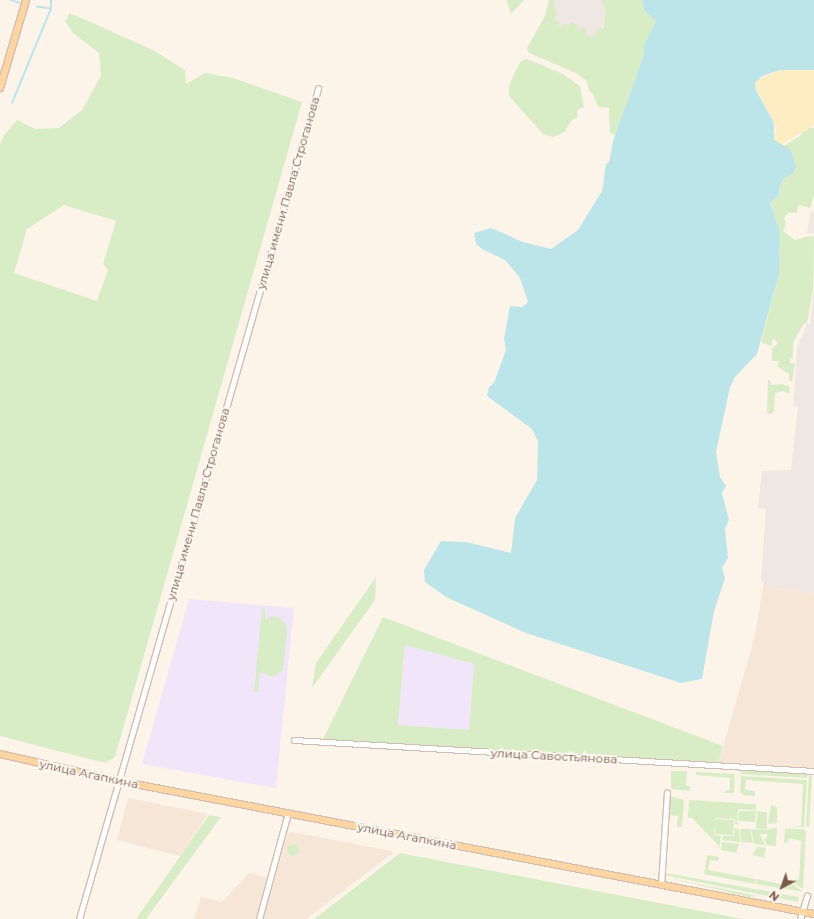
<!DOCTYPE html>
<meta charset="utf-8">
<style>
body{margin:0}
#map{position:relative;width:814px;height:919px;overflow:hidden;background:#fdf4e9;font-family:Montserrat,sans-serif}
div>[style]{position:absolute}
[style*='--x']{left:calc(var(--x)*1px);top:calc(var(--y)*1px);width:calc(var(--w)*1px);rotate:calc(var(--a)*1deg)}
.residential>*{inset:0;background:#f6e6d7}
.industrial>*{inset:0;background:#eee7e2}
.education>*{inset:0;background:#f1e5fa}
.green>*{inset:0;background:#d8edc6}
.round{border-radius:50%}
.sand>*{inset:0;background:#feedc2}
.water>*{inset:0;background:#bbe5e9}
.stream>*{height:1.5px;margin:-0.75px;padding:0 0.75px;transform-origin:0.75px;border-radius:0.75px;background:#bbe5e9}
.roads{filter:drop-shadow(1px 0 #d3bdb0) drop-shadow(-1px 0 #d3bdb0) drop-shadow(0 1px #d3bdb0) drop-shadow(0 -1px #d3bdb0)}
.minor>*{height:4.5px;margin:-2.25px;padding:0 2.25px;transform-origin:2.25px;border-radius:2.25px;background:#fff}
.major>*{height:6px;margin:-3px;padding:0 3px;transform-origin:3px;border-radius:3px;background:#fed59f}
span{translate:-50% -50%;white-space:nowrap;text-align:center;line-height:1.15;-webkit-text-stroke:4px #fff8f0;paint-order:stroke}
.street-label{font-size:12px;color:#7a584a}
.north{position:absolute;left:762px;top:867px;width:40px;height:40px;-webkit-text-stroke:3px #fff8f0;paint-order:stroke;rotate:221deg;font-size:11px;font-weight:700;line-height:16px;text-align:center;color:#7a584a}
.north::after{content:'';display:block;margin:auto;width:14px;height:18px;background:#7a584a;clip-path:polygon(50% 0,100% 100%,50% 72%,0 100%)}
</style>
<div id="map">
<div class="residential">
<div style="clip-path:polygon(764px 581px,773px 589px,814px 593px,814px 769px,718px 764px,755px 636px)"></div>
<div style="clip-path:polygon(128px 798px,208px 814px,180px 856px,117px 840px)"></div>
<div style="clip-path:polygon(292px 832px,392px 851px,393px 853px,306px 919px,263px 919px,288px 833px)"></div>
<div style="clip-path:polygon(249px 873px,268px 878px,256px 919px,194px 919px,201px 897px,222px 902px)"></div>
</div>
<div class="industrial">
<div style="clip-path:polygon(555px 0,606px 0,608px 14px,594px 45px,549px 22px)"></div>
<div style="clip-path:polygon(814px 212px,814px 234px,807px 233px,810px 213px)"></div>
<div style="clip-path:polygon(814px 291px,814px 593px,773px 589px,761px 581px,766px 509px,758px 508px,762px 471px,791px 470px,798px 406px,793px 406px,797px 348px,807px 324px,810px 324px)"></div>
</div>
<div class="education">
<div style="clip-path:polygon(189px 599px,294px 608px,276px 788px,142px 764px)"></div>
<div style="clip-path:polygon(405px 645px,474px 664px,469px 730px,398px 725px)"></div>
</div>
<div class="green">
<div style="clip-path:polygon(506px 0,524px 0,511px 14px)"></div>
<div style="clip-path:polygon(549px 0,555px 0,554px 4px,557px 14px,554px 19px,560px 22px,558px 26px,562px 27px,564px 23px,569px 26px,571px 22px,579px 26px,577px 30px,580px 31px,582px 27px,587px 29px,585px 34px,592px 38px,600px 27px,603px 29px,606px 12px,601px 0,642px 0,644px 10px,656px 21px,644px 45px,643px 57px,615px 135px,610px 133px,609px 108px,598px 107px,593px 94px,589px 91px,587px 81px,576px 73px,529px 53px,527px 48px,545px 16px)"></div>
<div style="clip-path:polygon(evenodd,70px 13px,153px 50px,185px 70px,186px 84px,205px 73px,233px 78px,302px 102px,115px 757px,105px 763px,0 736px,0 145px,4px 135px,17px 120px,35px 129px,59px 128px,82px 110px,101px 76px,99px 53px,73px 33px,65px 21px,70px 13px,64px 205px,116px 221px,103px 264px,108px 270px,97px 301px,14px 273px,27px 229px,64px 205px)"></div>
<div style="clip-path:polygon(527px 59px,563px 74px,580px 86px,584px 107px,577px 110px,578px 117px,572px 120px,564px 132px,553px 137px,543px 134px,509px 96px,509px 86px,514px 74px,521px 61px)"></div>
<div style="clip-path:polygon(808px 127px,814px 128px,814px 194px,810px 208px,799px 205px,796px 213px,788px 213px,784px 218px,786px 224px,783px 231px,795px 240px,809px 236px,814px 237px,813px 290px,807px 323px,803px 325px,793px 342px,793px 358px,790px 358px,790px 363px,795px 364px,792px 382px,789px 380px,789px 374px,777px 366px,779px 361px,772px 361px,772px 349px,778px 343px,773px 338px,771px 346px,761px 342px,779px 274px,780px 232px,770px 203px,779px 195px,780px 184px,785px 178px,793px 174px,791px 150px,782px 147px,800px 136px,803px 130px,807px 131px)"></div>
<div style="clip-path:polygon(768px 379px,771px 382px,771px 385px,782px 384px,790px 387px,789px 394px,783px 391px,775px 393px,774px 411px,771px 414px,767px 413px)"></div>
<div style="clip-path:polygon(376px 577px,375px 600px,312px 688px,316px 663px)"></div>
<div style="clip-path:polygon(262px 609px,265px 609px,265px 620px,272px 616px,279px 617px,286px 624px,287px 632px,283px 670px,272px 677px,260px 672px,258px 692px,254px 692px)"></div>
<div style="clip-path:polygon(evenodd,383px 617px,723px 746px,718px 764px,323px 739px,383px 617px,405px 645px,474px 664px,469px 730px,398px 725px,405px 645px)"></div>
<div style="clip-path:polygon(743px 769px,807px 772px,807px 778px,740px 774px)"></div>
<div style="clip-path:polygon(671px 771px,687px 771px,686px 786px,690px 786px,690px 791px,671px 789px)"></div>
<div style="clip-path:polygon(696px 772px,735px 774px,734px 793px,725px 793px,726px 790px,730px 790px,730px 778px,696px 775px)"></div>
<div style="clip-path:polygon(809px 773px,812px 777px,809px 827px,806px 827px)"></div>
<div style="clip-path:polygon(741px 776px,807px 780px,804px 827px,792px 827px,801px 826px,803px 784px,746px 780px,745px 790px,755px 791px,755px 796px,743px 795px,740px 792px)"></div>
<div style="clip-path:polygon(670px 796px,684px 800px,682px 827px,677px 827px,678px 816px,668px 815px)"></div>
<div style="clip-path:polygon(689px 800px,756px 804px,756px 810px,738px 809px,737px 822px,740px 825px,735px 824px,735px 819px,715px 818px,714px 835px,721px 836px,719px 849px,718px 845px,692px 818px,688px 818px)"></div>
<div style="clip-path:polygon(771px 805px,777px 807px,777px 823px,768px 824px)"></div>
<div style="clip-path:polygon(739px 811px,756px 811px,755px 822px,738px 821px)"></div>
<div style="clip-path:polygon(757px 811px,767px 812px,767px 829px,756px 829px)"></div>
<div style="clip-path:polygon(209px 815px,221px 817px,146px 919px,136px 919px)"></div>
<div style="clip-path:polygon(715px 819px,734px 820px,733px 835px,715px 834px)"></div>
<div style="clip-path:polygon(777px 827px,776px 846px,767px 845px,764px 838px,767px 838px,767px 834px,760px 834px,765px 845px,754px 844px,751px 829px,767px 830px)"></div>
<div style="clip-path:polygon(735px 828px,739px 829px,740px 842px,722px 840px,723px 836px,734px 836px)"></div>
<div style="clip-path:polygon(740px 829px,750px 829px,753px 843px,741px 842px)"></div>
<div style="clip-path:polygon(785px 829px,804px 829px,806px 832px,803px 889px,792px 882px,799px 879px,801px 841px,789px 838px,788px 843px,784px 842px)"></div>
<div style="clip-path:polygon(722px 842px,740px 844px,736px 851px,739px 853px,721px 850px)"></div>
<div class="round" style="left:287px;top:844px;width:12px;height:12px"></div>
<div style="clip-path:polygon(757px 847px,766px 848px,764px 855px,766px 858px,752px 855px)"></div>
<div style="clip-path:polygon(400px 853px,695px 910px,744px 919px,314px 919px)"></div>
<div style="clip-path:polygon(707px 855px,719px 857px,718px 861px,710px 860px,708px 870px,756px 879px,755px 884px,704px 874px)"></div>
<div style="clip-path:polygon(666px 873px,799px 897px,798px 902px,664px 875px)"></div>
<div style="clip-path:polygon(664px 877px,757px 896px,749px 897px)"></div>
<div style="clip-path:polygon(757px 879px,789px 886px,790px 883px,804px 892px,756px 884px)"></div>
</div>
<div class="sand">
<div style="clip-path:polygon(780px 70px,814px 70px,814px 125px,779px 146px,773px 138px,776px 131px,774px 123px,755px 87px,758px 79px)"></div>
</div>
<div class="water">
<div style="clip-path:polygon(642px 0,814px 0,814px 70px,780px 70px,762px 76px,755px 83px,756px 90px,774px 123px,774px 140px,791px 150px,796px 166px,793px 174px,785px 178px,780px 184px,779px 195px,770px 203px,780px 232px,779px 274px,757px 354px,735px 377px,730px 387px,716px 452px,720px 477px,726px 486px,722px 493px,729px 520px,725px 529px,728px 558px,722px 568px,725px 578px,714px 611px,702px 679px,681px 683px,526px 633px,446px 597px,425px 582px,424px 570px,441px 541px,466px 542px,511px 553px,515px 518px,537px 480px,538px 441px,532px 429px,487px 396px,489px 387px,494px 383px,506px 350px,504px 339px,510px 306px,522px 307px,528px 302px,520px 278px,505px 260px,482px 249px,476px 244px,474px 233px,491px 228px,523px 242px,551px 249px,578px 230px,602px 191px,606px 164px,609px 162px,614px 138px,643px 57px,644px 45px,656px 21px,644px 10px)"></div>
</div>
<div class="stream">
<div style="--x:11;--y:0;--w:9;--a:18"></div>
<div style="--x:51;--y:9;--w:9;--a:-90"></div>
<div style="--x:12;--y:103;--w:102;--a:-67.5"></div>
<div style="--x:51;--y:9;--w:14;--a:-172"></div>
</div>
<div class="roads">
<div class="minor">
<div style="--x:294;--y:740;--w:521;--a:3.41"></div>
<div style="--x:661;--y:885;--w:92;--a:-86.3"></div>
<div style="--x:79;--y:919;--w:864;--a:-73.94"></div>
<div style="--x:259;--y:919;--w:110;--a:-74.7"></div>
<div style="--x:800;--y:919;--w:24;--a:-73"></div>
</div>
<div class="major">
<div style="--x:0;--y:88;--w:92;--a:-73.5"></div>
<div style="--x:0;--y:754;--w:122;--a:12.8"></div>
<div style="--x:119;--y:781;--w:708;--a:10.83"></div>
</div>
</div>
<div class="street-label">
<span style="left:288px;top:193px;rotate:-74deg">улица имени Павла Строганова</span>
<span style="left:198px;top:504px;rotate:-74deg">улица имени Павла Строганова</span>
<span style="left:554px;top:756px;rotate:3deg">улица Савостьянова</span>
<span style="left:89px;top:774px;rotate:12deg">улица Агапкина</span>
<span style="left:407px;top:836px;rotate:11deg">улица Агапкина</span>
</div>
<div class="north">N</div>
</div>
